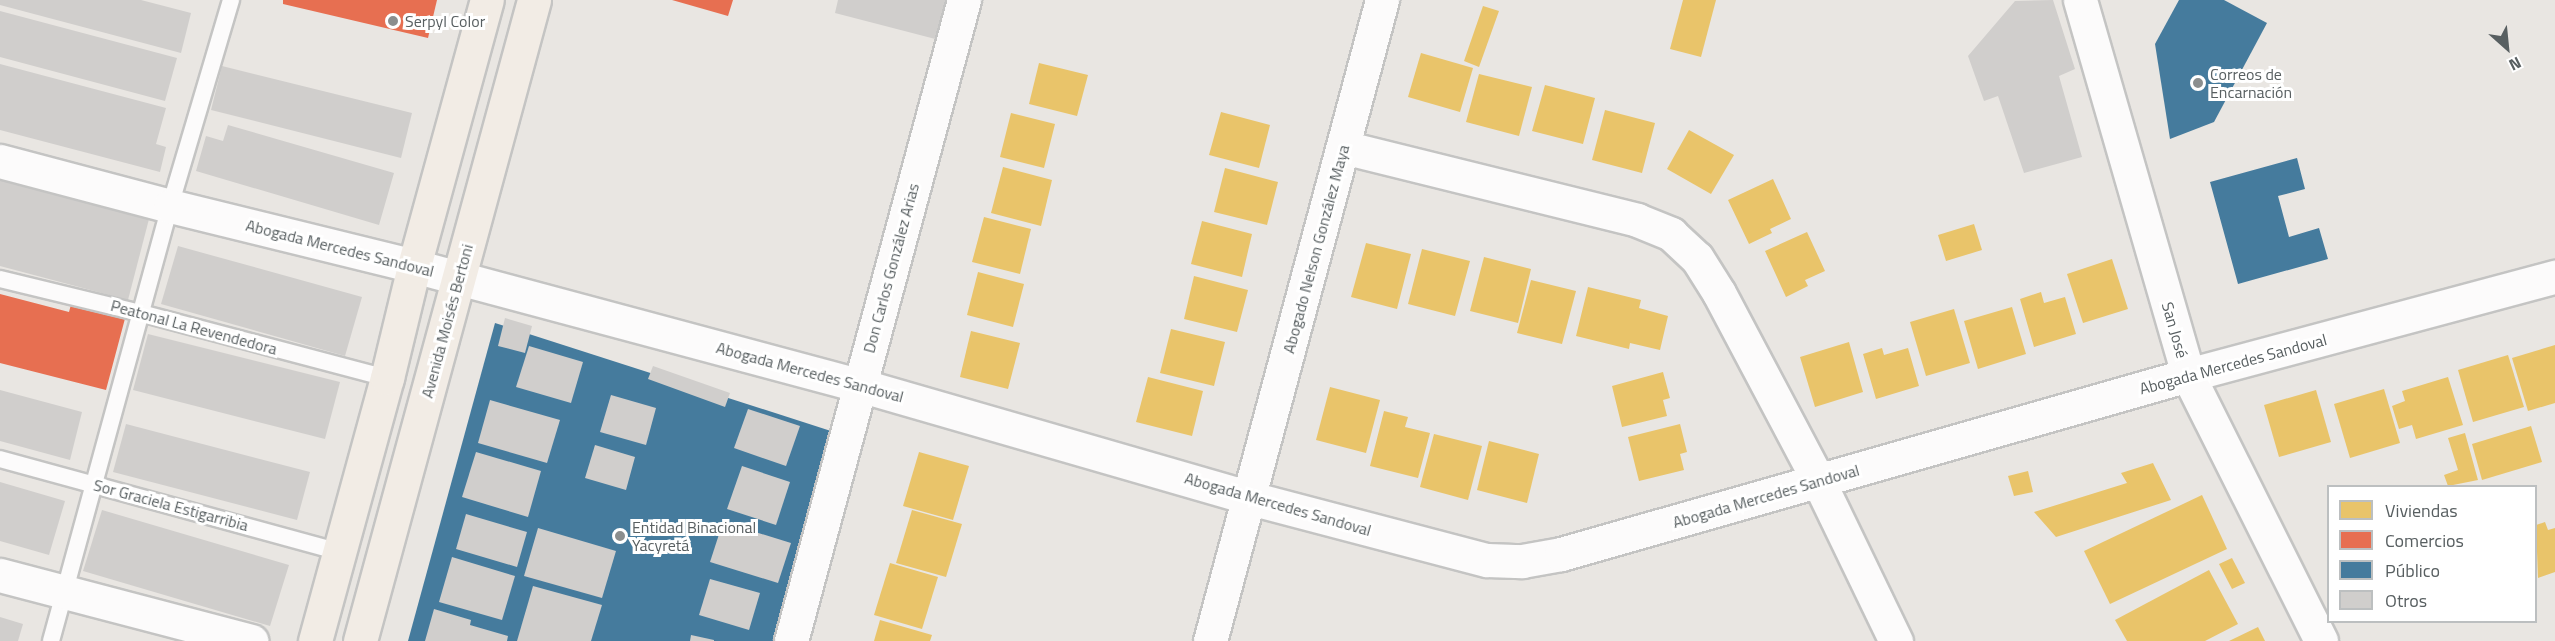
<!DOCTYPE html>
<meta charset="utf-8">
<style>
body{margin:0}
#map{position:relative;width:2555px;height:641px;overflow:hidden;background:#e9e6e2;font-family:"Titillium Web",sans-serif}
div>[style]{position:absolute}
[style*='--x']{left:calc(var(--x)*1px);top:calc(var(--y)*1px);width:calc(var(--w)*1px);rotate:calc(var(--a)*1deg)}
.homes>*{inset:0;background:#e9c46a}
.shops>*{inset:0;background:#e76f51}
.public>*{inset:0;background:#457b9d}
.building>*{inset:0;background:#d0cecc}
.roads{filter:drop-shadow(2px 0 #c4c4c3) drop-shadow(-2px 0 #c4c4c3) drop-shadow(0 2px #c4c4c3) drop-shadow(0 -2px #c4c4c3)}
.lane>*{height:16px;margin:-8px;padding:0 8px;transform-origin:8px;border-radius:8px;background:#fcfbfb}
.street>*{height:33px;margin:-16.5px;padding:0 16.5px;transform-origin:16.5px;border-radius:16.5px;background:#fcfbfb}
.primary>*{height:33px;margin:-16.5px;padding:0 16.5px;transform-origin:16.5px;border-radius:16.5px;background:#f2ece5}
.dots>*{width:16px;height:16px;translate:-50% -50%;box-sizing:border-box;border:3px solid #fff;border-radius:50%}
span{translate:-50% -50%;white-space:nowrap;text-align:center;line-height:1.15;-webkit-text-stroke:6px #fff;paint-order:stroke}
.poi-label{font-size:16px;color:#585f61}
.left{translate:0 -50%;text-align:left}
.street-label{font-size:16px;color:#585f61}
.legend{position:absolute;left:2327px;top:485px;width:210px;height:138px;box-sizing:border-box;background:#fff;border:2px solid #bcbfc0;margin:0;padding:8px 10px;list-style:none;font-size:18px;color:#585f61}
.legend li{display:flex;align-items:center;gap:12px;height:30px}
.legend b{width:30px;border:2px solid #bcbfc0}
.north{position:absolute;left:2477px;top:18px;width:60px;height:60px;-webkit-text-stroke:4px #fff;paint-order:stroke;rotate:153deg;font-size:16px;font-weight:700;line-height:24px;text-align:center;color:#585f61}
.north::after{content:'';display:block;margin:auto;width:21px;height:27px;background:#585f61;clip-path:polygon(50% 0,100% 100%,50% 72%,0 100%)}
</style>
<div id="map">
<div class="homes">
<div style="clip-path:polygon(1683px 0,1716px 0,1701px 57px,1670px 49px)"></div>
<div style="clip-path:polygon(1483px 6px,1499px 11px,1479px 67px,1464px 61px)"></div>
<div style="clip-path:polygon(1421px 53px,1473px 68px,1460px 112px,1408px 97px)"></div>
<div style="clip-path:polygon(1039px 63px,1088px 75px,1077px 116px,1029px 104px)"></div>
<div style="clip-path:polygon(1479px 74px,1532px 87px,1519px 136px,1466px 122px)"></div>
<div style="clip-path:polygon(1545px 85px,1595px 98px,1583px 144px,1532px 131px)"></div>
<div style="clip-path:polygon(1605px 110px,1655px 123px,1642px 173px,1592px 160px)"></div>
<div style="clip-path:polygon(1221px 112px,1270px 125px,1259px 168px,1209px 155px)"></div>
<div style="clip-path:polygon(1011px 113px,1055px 124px,1044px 168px,1000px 157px)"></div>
<div style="clip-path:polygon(1689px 130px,1734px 155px,1711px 194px,1667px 169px)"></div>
<div style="clip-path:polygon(1003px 167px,1052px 180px,1041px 226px,991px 213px)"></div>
<div style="clip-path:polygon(1225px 168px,1278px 182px,1267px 225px,1214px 212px)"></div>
<div style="clip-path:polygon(1773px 179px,1791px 219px,1770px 229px,1772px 233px,1749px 244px,1728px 200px)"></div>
<div style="clip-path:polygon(984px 217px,1031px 229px,1020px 274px,972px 262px)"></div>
<div style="clip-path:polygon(1202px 221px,1252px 234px,1242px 277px,1191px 264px)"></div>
<div style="clip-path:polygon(1974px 224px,1982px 250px,1946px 261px,1938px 235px)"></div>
<div style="clip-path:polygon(1807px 232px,1825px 271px,1805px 280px,1808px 286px,1786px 297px,1765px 251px)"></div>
<div style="clip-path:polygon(1366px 243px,1411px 254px,1397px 309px,1351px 297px)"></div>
<div style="clip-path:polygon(1422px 249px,1470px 261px,1455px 316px,1408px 304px)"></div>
<div style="clip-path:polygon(1484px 257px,1531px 269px,1518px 323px,1470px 311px)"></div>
<div style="clip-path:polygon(2112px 259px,2128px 309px,2083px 323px,2067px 274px)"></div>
<div style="clip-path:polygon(978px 272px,1024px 284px,1013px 327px,967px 315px)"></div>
<div style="clip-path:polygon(1194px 276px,1248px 290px,1237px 332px,1184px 319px)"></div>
<div style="clip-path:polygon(1531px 280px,1576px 291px,1562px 344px,1517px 333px)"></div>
<div style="clip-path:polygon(1588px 287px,1641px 300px,1639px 308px,1668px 316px,1660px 350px,1630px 343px,1629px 349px,1576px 336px)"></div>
<div style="clip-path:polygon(2041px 292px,2044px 303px,2065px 297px,2076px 334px,2034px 347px,2020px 299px)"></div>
<div style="clip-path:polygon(2012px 307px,2026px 354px,1978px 369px,1964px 321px)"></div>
<div style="clip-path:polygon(1954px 309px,1970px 363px,1926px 376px,1910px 322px)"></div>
<div style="clip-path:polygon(1171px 329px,1225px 342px,1214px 386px,1160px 373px)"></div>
<div style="clip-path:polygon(971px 331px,1020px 343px,1008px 389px,960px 377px)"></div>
<div style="clip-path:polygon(1849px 342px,1863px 392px,1815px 407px,1800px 357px)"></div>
<div style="clip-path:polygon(2555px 345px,2555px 403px,2528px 411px,2512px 358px)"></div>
<div style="clip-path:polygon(1882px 348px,1884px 355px,1908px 348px,1919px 386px,1876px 399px,1863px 354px)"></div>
<div style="clip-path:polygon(2508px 355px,2524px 407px,2473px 422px,2458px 370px)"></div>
<div style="clip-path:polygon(1663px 372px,1670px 398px,1663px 400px,1667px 416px,1622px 427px,1612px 386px)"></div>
<div style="clip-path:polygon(1148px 377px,1203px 391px,1192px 436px,1136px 422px)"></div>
<div style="clip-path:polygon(2448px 377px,2463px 425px,2416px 439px,2412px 425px,2399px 429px,2392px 406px,2405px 401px,2402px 391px)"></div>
<div style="clip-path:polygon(1330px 387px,1380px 400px,1366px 453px,1316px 440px)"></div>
<div style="clip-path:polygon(2384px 389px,2400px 443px,2350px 458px,2334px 404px)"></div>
<div style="clip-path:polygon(2316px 390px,2331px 442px,2279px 457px,2264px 405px)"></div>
<div style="clip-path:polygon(1384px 411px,1408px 417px,1405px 427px,1430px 433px,1418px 478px,1370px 466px)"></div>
<div style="clip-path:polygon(1680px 424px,1687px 452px,1680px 454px,1684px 470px,1639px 481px,1628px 437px)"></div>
<div style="clip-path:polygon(2531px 426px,2542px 462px,2482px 480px,2472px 444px)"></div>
<div style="clip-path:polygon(2465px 433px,2478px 480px,2448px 486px,2444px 475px,2458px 470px,2448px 438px)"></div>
<div style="clip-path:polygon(1434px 434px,1482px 446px,1468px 500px,1420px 487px)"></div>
<div style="clip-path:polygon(1489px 441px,1539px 454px,1527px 503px,1477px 490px)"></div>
<div style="clip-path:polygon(919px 452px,969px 466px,953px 520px,903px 506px)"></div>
<div style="clip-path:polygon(2153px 463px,2171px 500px,2056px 537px,2034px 512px,2127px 483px,2121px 473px)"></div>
<div style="clip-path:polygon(2028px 471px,2033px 492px,2014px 496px,2008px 476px)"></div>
<div style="clip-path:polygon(2202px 495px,2227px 549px,2110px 604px,2084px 551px)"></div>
<div style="clip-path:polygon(912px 510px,962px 524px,946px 577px,896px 563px)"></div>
<div style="clip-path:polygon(2545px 522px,2548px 530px,2555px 528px,2555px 572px,2538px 578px,2536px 525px)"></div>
<div style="clip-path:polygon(2232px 558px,2245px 583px,2232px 589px,2219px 564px)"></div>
<div style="clip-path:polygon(890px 563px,938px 577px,922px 629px,874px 615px)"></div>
<div style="clip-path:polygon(2209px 570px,2238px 624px,2205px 641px,2127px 641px,2115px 620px)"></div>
<div style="clip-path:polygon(880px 620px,932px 635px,930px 641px,874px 641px)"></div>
<div style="clip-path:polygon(2258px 627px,2265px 641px,2229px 641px)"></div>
</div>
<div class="shops">
<div style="clip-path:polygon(283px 0,437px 0,428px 38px,283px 4px)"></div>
<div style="clip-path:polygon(672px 0,733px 0,728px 16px)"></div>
<div style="clip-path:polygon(0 294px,69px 312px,73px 297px,127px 311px,106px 390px,0 363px)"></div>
</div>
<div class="public">
<div style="clip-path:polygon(2179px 0,2224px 0,2267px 23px,2214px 122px,2170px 139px,2155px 44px)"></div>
<div style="clip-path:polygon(2297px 158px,2305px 189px,2278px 196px,2289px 237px,2319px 228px,2328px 259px,2238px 284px,2210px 182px)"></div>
<div style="clip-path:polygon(495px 323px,834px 432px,775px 641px,408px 641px)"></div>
</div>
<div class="building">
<div style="clip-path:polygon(0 0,141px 0,191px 13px,181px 53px,0 5px)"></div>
<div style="clip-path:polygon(838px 0,953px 0,943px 41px,835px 13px)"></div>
<div style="clip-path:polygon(2053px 0,2075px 69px,2059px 76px,2082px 157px,2024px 173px,1998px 96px,1984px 101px,1968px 56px,2015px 1px)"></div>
<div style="clip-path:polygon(0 11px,177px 58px,165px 101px,0 57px)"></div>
<div style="clip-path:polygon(0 64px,166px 108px,156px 144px,166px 147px,160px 172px,0 130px)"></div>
<div style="clip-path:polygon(222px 66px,412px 113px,401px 158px,211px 110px)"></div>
<div style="clip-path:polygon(228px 125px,394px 173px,379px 225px,196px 171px,206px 136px,223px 141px)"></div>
<div style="clip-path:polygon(0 179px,149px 219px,128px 300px,0 266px)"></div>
<div style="clip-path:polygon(178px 246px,362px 297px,345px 356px,161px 304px)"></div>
<div style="clip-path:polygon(505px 318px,532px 326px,525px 353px,498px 346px)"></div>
<div style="clip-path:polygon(148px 334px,340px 382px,325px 439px,133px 390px)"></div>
<div style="clip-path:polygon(529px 346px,583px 362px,571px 403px,516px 387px)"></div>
<div style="clip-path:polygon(653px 366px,730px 393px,725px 407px,648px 379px)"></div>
<div style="clip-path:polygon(0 390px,82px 412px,70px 460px,0 441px)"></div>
<div style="clip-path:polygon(611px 395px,656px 408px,646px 445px,600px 432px)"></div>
<div style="clip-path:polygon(490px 400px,560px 420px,547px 463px,478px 443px)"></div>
<div style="clip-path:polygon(748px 409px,800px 426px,786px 466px,734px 448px)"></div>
<div style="clip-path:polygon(126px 424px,310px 472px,297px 520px,113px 472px)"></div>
<div style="clip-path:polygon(595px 445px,635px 457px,626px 490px,585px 478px)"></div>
<div style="clip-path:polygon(476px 452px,541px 471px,528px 517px,462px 497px)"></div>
<div style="clip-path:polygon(742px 466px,790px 482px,776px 525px,727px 509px)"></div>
<div style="clip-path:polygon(0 482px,65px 501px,49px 555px,0 541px)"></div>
<div style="clip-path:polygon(102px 510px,289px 565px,270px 626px,83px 571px)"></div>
<div style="clip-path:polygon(466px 514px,527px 532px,517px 567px,456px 549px)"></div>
<div style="clip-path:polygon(723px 522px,791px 543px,778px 583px,710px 562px)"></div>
<div style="clip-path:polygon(538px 528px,616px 551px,602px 598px,524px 576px)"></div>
<div style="clip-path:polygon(452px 557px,515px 576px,502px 620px,439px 602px)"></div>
<div style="clip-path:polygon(710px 579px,760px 593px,749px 630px,699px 615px)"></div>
<div style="clip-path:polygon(533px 586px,602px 605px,591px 641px,517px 641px)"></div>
<div style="clip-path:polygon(434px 609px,471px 620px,470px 625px,508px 636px,507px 641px,425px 641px)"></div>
<div style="clip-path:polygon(0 617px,23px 624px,18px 641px,0 641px)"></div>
<div style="clip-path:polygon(691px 635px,714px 640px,714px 641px,690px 641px)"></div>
</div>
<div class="roads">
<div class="lane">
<div style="--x:0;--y:279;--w:145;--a:13.6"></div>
<div style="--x:141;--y:313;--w:254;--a:14.8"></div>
<div style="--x:0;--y:459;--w:353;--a:15.3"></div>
<div style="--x:51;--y:641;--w:451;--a:-74.7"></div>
<div style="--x:170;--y:206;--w:215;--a:-73.5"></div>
</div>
<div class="street">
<div style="--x:2080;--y:0;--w:390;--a:73.9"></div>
<div style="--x:2188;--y:375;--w:297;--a:63.4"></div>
<div style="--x:1343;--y:147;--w:303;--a:13.9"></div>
<div style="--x:1637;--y:220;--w:37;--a:22"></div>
<div style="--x:1671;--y:234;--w:35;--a:43"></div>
<div style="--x:1697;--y:258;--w:41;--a:57.8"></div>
<div style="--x:1719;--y:293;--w:214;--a:62.1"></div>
<div style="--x:1819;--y:482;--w:177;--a:64.2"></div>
<div style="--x:0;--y:161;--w:176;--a:14.8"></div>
<div style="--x:170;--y:206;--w:251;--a:13.8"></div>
<div style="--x:414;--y:266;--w:461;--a:15"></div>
<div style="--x:859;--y:385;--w:407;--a:16.1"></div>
<div style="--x:1250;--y:498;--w:245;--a:14.7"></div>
<div style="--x:1487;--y:560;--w:35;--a:2"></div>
<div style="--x:1522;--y:561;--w:40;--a:-10"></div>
<div style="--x:1561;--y:554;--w:652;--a:-15.93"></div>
<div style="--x:2188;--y:375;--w:380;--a:-15"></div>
<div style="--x:0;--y:575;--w:260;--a:14.7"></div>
<div style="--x:791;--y:641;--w:664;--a:-74.9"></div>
<div style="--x:1210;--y:641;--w:664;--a:-74.98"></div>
</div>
<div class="primary">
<div style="--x:315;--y:641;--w:273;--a:-74.7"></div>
<div style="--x:387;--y:378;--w:115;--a:-76.4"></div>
<div style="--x:414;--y:266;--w:276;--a:-74.7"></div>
<div style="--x:360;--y:641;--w:664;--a:-74.81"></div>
</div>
</div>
<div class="dots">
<div style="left:393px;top:21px;background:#8b8e8e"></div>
<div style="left:2198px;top:83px;background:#8b8e8e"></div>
<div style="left:620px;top:536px;background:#8b8e8e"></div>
</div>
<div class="poi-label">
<span class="left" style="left:405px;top:21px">Serpyl Color</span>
<span class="left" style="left:2210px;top:83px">Correos de<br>Encarnación</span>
<span class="left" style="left:632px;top:536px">Entidad Binacional<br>Yacyretá</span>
</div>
<div class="street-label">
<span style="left:340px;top:248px;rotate:14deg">Abogada Mercedes Sandoval</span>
<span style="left:1316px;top:249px;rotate:-75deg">Abogado Nelson González Maya</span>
<span style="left:891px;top:268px;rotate:-75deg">Don Carlos González Arias</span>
<span style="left:447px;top:321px;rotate:-75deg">Avenida Moisés Bertoni</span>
<span style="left:194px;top:327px;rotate:15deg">Peatonal La Revendedora</span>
<span style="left:2175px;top:330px;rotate:74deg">San José</span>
<span style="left:2233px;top:364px;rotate:-15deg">Abogada Mercedes Sandoval</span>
<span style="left:810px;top:372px;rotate:15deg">Abogada Mercedes Sandoval</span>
<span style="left:1766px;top:496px;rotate:-16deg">Abogada Mercedes Sandoval</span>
<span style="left:1278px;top:504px;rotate:16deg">Abogada Mercedes Sandoval</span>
<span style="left:171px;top:505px;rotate:15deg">Sor Graciela Estigarribia</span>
</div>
<ul class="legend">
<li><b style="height:16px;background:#e9c46a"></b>Viviendas</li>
<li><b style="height:16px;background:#e76f51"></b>Comercios</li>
<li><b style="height:16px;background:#457b9d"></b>Público</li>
<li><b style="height:16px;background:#d0cecc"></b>Otros</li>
</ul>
<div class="north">N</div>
</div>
